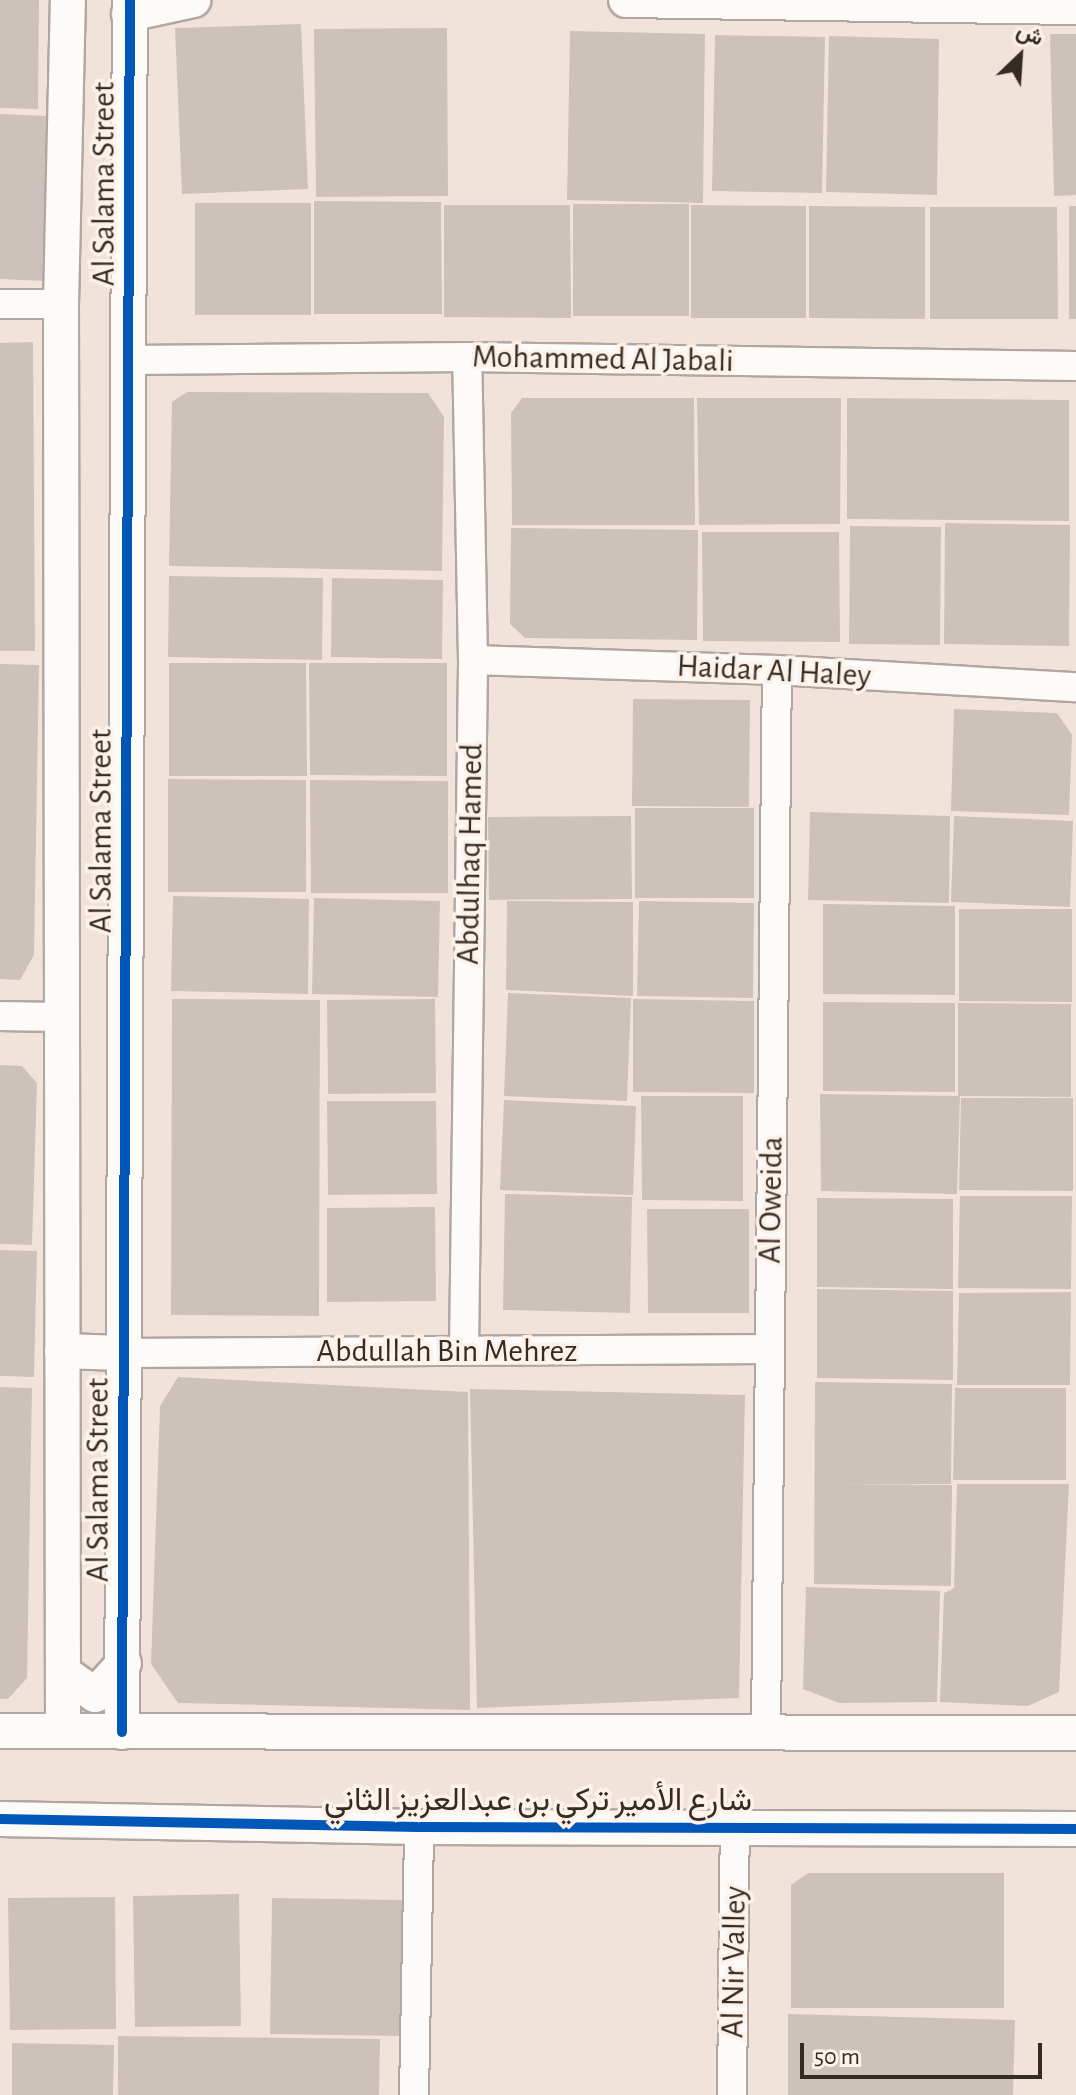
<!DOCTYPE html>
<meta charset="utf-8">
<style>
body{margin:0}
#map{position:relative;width:1076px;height:2095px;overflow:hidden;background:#f2e3da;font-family:"Alegreya Sans",Vazirmatn,sans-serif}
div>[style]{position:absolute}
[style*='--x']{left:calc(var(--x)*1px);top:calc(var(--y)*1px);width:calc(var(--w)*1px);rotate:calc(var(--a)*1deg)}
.building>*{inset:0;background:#cdc2bb}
.roads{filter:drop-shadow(2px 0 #b2a6a0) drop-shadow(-2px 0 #b2a6a0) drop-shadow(0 2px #b2a6a0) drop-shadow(0 -2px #b2a6a0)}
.minor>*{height:28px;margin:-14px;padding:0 14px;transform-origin:14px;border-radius:14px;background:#fdfbf9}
.tertiary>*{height:34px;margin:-17px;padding:0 17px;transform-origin:17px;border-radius:17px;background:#fdfbf9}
.cycleway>*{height:10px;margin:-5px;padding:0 5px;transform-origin:5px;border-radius:5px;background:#0057b8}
span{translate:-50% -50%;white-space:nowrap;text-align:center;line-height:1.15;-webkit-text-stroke:7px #fcf2ea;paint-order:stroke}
.street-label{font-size:32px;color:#352b25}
.north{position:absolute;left:980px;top:16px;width:80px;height:80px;-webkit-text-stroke:6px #fcf2ea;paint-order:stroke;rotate:25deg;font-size:22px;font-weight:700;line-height:32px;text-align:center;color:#352b25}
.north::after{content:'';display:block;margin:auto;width:28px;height:36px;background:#352b25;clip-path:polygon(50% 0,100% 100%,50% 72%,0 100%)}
.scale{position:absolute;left:800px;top:2043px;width:242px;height:36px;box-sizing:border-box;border:4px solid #352b25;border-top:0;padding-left:10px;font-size:24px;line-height:28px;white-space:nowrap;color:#352b25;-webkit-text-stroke:6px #fcf2ea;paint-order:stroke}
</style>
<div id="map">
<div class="building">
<div style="clip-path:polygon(0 0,39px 0,38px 109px,0 108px)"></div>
<div style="clip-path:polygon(301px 24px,308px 189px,182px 194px,175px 28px)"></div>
<div style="clip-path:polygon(447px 28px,448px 196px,316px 197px,314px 29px)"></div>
<div style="clip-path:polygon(570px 31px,705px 34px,703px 203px,567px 200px)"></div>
<div style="clip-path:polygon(1050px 34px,1076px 34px,1076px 195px,1054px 196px)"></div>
<div style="clip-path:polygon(715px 35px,825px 37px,822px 193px,712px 191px)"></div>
<div style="clip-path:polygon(829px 36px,939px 39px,937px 195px,826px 192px)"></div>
<div style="clip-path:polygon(0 114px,48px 116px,44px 281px,0 279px)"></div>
<div style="clip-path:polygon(314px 201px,441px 202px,442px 314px,314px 314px)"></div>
<div style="clip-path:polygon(195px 203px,311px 203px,311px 315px,195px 315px)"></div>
<div style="clip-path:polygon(573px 204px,689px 204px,689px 316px,573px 316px)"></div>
<div style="clip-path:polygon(444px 205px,570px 205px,571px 318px,444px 317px)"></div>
<div style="clip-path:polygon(691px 205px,806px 206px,806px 318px,691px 318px)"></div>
<div style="clip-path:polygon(809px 206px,925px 207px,925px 319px,809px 318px)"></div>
<div style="clip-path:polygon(1069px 206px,1076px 206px,1076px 319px,1069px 319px)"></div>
<div style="clip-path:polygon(930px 207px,1057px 207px,1058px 319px,930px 319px)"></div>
<div style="clip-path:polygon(33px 342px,35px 651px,0 651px,0 343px)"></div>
<div style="clip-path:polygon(187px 392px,428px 393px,444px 417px,442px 571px,169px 566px,172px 402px)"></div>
<div style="clip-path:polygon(522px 398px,694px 398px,695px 525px,512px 525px,511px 413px)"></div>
<div style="clip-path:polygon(697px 398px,841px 398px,840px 524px,699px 525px)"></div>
<div style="clip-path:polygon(847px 398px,1069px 400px,1069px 521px,847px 519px)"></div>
<div style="clip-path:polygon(945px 523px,1070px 525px,1069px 646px,944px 644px)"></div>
<div style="clip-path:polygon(850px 526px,941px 527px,940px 645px,849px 644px)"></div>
<div style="clip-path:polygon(511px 528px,698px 530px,697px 640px,525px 638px,510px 624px)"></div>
<div style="clip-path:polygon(702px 532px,839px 532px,840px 642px,703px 641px)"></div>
<div style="clip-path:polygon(169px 576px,323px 578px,322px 660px,168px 657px)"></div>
<div style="clip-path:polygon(332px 578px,443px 580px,442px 659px,331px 657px)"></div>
<div style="clip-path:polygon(169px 663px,306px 663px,307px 776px,169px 776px)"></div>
<div style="clip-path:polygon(309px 663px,447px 663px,447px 776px,310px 775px)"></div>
<div style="clip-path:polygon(0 664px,39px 665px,34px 955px,20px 980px,0 979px)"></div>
<div style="clip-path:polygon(633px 699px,750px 700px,749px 807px,632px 806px)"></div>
<div style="clip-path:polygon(954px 709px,1057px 713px,1072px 735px,1069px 815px,951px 811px)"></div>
<div style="clip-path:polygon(168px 779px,306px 780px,306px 892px,168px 892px)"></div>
<div style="clip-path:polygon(310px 780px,448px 781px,448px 893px,311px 893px)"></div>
<div style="clip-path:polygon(635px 808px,754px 808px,754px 898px,635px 898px)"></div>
<div style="clip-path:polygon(810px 812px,950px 816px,949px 903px,808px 900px)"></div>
<div style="clip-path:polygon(631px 816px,632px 899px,489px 900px,488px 817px)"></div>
<div style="clip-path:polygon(954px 816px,1073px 821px,1070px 907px,951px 902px)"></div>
<div style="clip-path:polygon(173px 896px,309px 899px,308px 994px,171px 991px)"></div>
<div style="clip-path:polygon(314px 898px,440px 901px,438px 997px,312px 994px)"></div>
<div style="clip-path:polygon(507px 901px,633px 902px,633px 996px,506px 990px)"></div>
<div style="clip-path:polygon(639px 901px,754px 903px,753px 998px,637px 996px)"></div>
<div style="clip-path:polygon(823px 904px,955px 906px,955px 995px,823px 994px)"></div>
<div style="clip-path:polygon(959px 909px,1072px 909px,1072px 1002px,959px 1001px)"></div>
<div style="clip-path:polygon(508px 993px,631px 998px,627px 1101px,504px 1096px)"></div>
<div style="clip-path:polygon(172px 999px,320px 1000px,319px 1316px,171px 1315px)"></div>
<div style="clip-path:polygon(435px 999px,436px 1093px,328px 1094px,327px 1000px)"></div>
<div style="clip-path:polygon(633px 999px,754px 1001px,754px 1093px,633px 1092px)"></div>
<div style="clip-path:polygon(823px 1002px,955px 1003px,955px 1092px,823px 1091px)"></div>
<div style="clip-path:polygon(958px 1003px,1071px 1004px,1071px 1097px,958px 1096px)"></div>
<div style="clip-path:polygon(0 1065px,22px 1066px,37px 1083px,32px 1245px,0 1244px)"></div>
<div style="clip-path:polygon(820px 1094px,960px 1096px,957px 1194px,821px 1191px)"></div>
<div style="clip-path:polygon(641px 1096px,743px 1096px,743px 1201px,642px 1200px)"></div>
<div style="clip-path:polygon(961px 1098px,1073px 1098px,1073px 1191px,959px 1190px)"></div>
<div style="clip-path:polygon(504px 1100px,636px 1106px,633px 1195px,500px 1190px)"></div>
<div style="clip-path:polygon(327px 1101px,436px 1101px,437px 1194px,328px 1195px)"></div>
<div style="clip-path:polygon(505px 1194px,632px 1197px,630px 1313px,503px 1310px)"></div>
<div style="clip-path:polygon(960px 1196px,1072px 1196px,1071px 1289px,958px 1288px)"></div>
<div style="clip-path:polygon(817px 1198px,953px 1199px,953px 1289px,817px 1287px)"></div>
<div style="clip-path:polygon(435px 1207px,436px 1301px,327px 1302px,327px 1208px)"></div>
<div style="clip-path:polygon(647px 1209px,749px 1209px,749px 1313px,648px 1313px)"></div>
<div style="clip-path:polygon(0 1250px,37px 1251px,34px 1377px,0 1376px)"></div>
<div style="clip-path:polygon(817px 1289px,953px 1291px,953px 1380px,817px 1378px)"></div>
<div style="clip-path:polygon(1071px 1292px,1070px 1385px,957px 1385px,959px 1293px)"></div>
<div style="clip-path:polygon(178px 1377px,468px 1392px,470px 1710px,178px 1703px,151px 1664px,160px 1406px)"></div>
<div style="clip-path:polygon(815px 1382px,952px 1384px,951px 1484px,837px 1484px,952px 1485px,951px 1586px,814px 1584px)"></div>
<div style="clip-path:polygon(0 1387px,32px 1388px,27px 1678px,8px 1699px,0 1699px)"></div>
<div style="clip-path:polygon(955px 1388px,1066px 1388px,1066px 1480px,953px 1480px)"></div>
<div style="clip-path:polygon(470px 1389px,745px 1395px,739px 1698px,477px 1708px)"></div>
<div style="clip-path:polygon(957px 1484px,1069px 1484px,1059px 1692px,1028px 1706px,940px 1702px,944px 1593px,954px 1588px)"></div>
<div style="clip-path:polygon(806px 1587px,940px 1591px,937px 1702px,839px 1703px,803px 1689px)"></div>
<div style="clip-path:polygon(808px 1873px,1004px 1873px,1004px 2008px,791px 2008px,791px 1885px)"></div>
<div style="clip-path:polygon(239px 1894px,241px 2026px,135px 2027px,133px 1896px)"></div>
<div style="clip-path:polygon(115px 1897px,116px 2029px,10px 2030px,8px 1898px)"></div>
<div style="clip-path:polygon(272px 1898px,402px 1900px,401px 2036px,270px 2034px)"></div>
<div style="clip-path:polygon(788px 2014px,1015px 2020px,1013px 2095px,788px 2095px)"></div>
<div style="clip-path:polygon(118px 2036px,380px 2039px,379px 2095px,118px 2095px)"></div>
<div style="clip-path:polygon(12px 2043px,114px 2045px,113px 2095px,12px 2095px)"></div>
</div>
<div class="roads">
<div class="minor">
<div style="--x:0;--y:304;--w:61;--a:0"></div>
<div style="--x:130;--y:360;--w:337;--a:-0.5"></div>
<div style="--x:467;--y:357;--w:609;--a:0.85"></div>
<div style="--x:473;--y:660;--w:304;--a:1.9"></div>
<div style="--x:777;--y:670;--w:299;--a:3.3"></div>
<div style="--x:0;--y:1016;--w:60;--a:1"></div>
<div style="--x:464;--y:1351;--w:691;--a:-89.25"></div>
<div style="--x:473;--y:660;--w:303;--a:-91.1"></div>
<div style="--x:123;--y:1353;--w:647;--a:-0.35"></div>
<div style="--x:766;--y:1730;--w:1060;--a:-89.41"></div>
<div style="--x:414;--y:2095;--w:268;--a:-88.9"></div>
<div style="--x:732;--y:2095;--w:267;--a:-89.4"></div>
</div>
<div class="tertiary">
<div style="--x:626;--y:0;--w:450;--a:0.9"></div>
<div style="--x:129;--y:14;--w:66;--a:-12.3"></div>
<div style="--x:62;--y:1351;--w:61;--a:1.9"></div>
<div style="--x:64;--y:1673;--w:38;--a:35"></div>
<div style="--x:95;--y:1695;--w:43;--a:-47.8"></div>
<div style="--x:0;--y:1731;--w:1076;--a:0.11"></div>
<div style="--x:63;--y:1731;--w:1427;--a:-90.08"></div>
<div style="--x:61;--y:304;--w:304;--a:-88.7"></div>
<div style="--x:122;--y:1732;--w:1732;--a:-89.74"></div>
<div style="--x:0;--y:1819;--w:419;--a:1.1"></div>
<div style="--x:419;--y:1827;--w:657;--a:0.17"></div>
</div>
</div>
<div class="cycleway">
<div style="--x:122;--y:1732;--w:1732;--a:-89.74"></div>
<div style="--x:0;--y:1819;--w:419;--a:1.1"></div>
<div style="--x:419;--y:1827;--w:657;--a:0.17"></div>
</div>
<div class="street-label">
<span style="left:104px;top:184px;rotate:-90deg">Al Salama Street</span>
<span style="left:603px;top:359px;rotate:1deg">Mohammed Al Jabali</span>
<span style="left:774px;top:671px;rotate:3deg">Haidar Al Haley</span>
<span style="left:101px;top:831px;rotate:-90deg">Al Salama Street</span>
<span style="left:470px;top:854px;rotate:-89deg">Abdulhaq Hamed</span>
<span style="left:771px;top:1200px;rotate:-89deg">Al Oweida</span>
<span style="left:447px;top:1351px">Abdullah Bin Mehrez</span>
<span style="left:98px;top:1480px;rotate:-90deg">Al Salama Street</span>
<span style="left:538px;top:1800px">شارع الأمير تركي بن عبدالعزيز الثاني</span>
<span style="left:734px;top:1962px;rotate:-89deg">Al Nir Valley</span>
</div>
<div class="north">ش</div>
<div class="scale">50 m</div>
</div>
